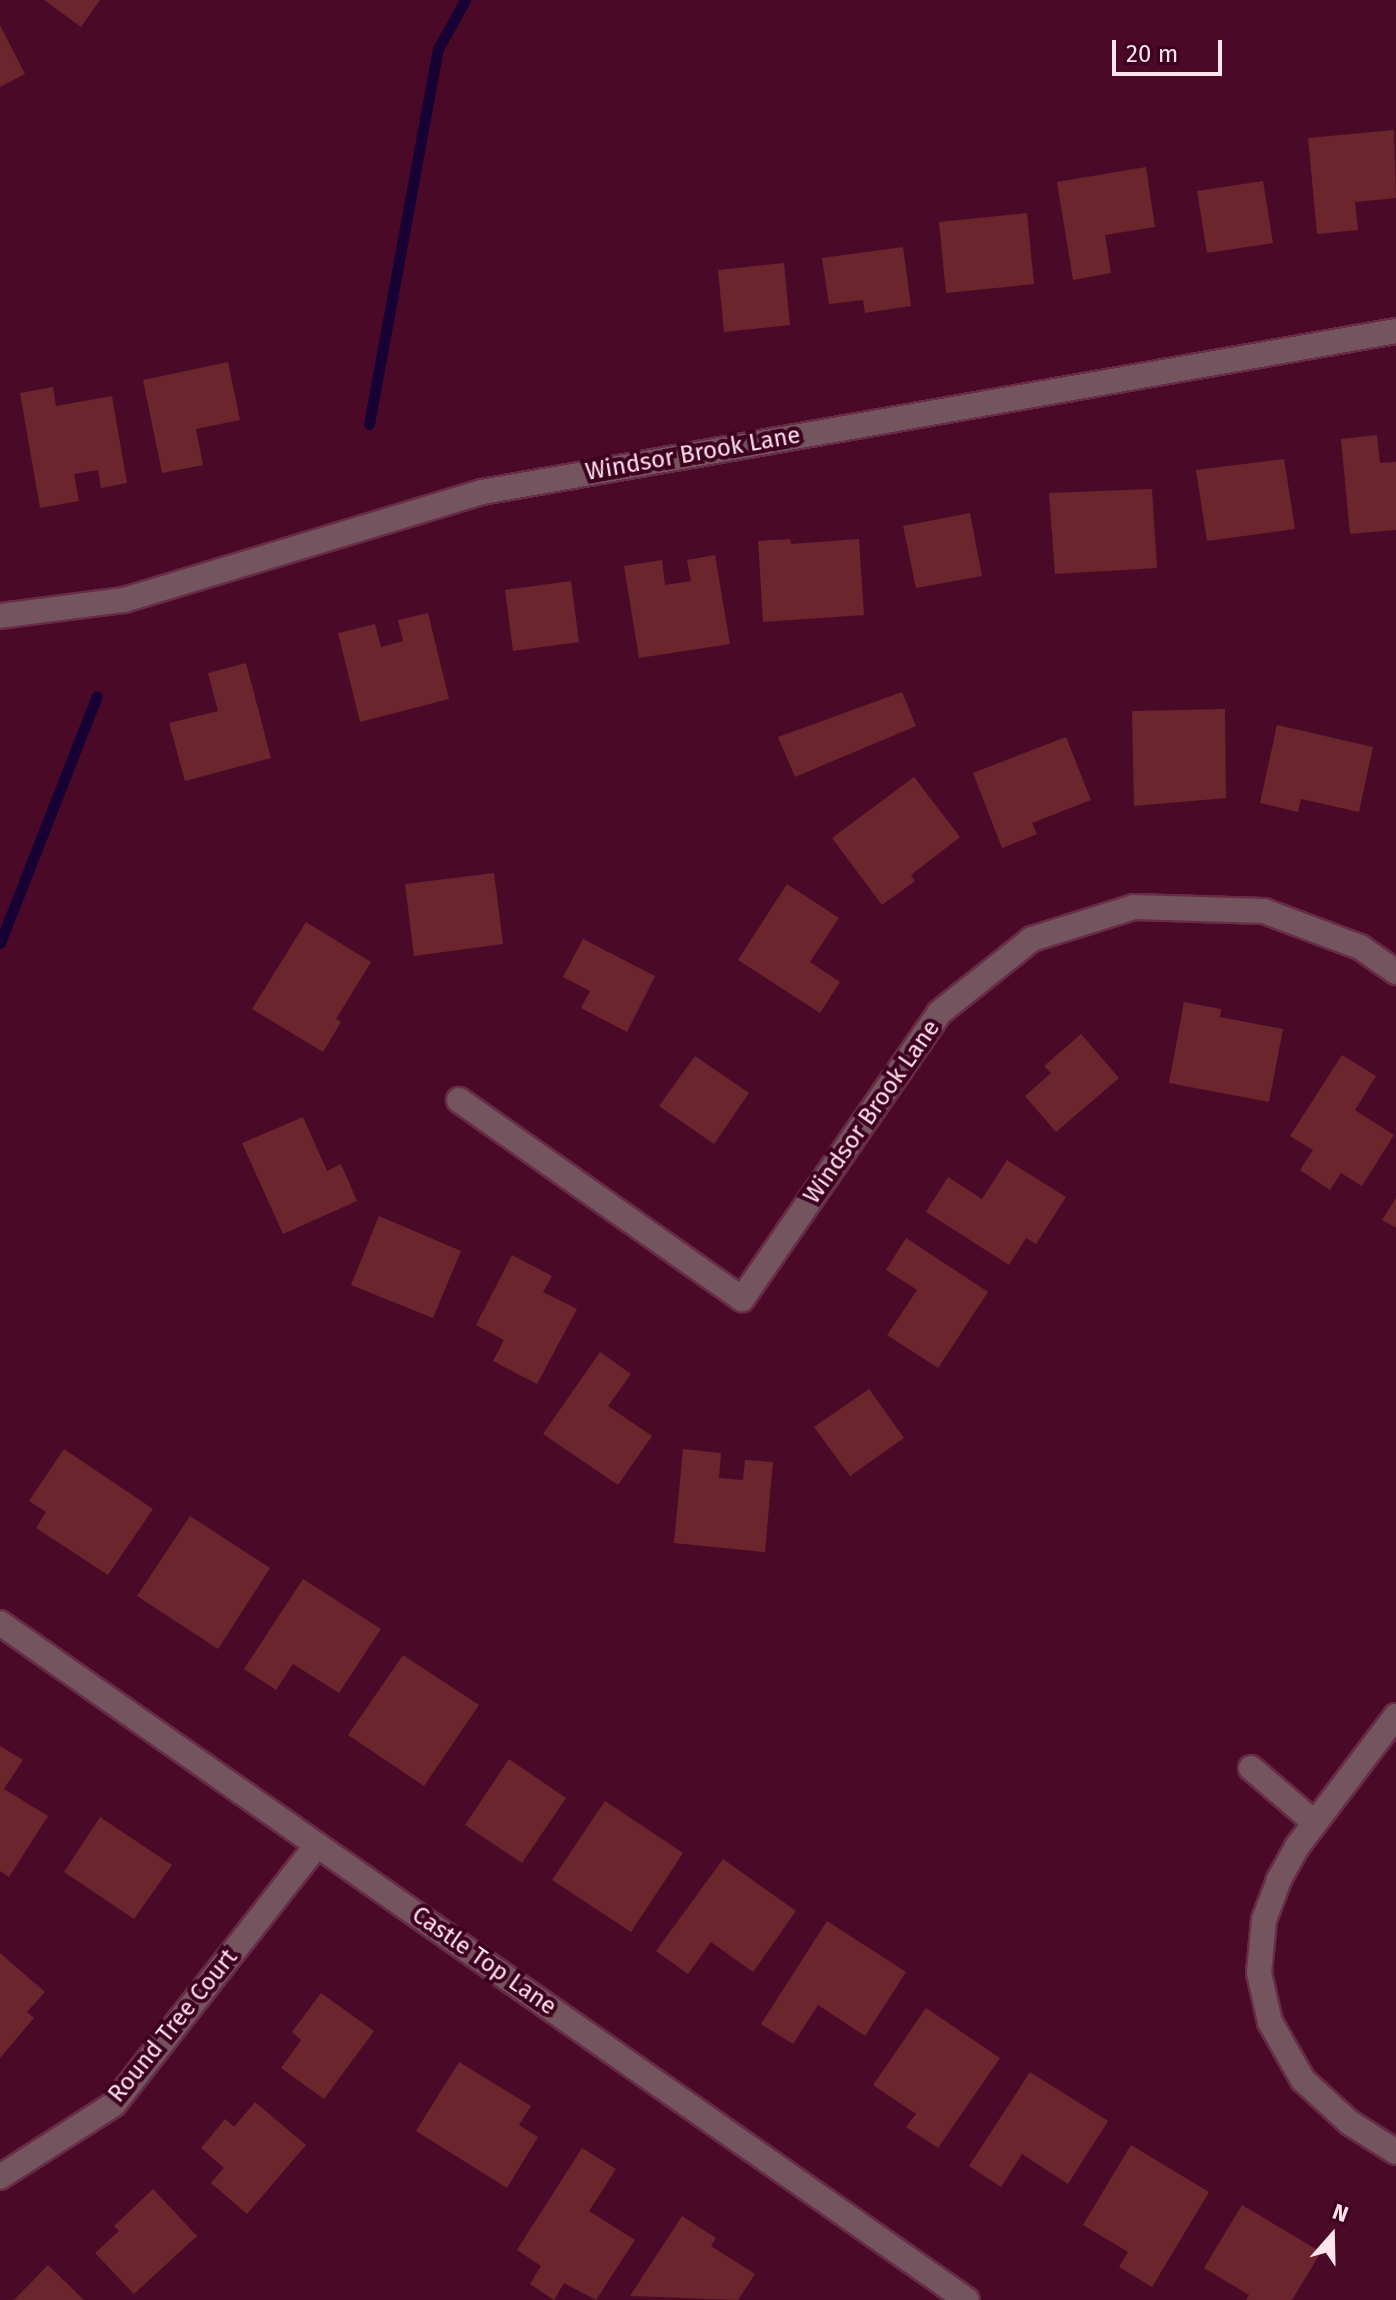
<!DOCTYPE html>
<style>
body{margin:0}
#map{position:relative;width:1396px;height:2300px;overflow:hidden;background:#4b0928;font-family:"Fira Sans",sans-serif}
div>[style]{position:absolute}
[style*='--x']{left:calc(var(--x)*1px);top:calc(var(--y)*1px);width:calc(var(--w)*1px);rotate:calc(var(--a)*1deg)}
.stream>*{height:11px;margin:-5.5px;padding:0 5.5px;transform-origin:5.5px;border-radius:5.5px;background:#170034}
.building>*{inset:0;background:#6b252c}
.roads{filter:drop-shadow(2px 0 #682c47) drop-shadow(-2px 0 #682c47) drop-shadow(0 2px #682c47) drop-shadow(0 -2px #682c47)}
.minor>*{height:24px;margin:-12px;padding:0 12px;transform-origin:12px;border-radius:12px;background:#74545e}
span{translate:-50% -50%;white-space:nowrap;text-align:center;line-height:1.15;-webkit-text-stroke:8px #3f001f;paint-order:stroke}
.street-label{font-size:24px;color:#fee4ec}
.north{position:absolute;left:1292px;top:2196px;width:80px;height:80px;-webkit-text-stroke:6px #3f001f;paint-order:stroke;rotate:20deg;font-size:22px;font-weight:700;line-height:32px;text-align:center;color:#fee4ec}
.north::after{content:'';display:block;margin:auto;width:28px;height:36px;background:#fee4ec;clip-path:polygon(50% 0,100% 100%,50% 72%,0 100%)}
.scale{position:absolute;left:1112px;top:40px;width:110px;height:36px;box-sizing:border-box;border:4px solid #fee4ec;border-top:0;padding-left:10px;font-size:24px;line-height:28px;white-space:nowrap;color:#fee4ec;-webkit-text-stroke:6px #3f001f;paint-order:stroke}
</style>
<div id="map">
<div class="stream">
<div style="--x:369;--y:424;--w:381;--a:-79.6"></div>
<div style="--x:438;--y:49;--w:56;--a:-61.1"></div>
<div style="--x:0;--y:943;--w:265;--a:-68.6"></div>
</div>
<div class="building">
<div style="clip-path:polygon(44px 0,100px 0,81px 27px)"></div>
<div style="clip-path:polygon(0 25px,25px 74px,0 87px)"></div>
<div style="clip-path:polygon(1394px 130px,1396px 198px,1355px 202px,1358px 230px,1317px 234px,1308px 138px)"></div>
<div style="clip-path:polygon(1146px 167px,1155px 227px,1105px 235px,1111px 273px,1073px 280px,1057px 182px)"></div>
<div style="clip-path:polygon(1263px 181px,1273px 243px,1207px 253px,1197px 191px)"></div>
<div style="clip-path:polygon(1027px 213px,1034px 284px,946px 293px,939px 222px)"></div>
<div style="clip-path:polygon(903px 247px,911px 306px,865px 313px,863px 300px,829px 304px,822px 258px)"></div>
<div style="clip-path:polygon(784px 263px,790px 325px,724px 332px,718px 270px)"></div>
<div style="clip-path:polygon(228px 362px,240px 420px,196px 429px,203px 465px,162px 473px,143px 380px)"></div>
<div style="clip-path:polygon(53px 387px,56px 406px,112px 396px,127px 483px,101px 488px,98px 470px,74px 474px,79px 501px,40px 508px,20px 393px)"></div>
<div style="clip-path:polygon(1377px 435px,1380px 463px,1396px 462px,1396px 530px,1350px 534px,1341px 439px)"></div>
<div style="clip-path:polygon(1284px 459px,1295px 529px,1207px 541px,1196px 470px)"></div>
<div style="clip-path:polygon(1152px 489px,1157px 568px,1055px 574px,1049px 493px)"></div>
<div style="clip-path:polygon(970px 513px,982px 576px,916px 588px,903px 526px)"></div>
<div style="clip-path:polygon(790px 539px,791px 544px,859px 539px,864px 615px,763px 622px,758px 541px)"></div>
<div style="clip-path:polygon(715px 555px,730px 644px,639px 658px,624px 566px,662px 560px,665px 585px,691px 581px,687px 560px)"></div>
<div style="clip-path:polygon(571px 581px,579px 642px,513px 651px,505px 590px)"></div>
<div style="clip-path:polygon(428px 613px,449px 699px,360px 722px,338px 633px,375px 624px,381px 647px,403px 641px,398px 620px)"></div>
<div style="clip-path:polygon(246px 663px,271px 758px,185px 781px,169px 723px,218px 711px,208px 673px)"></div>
<div style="clip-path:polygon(902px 692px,916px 726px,795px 777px,778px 737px)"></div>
<div style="clip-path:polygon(1225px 709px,1226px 798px,1134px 806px,1132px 711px)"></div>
<div style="clip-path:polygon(1277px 725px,1373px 747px,1359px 812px,1301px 799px,1298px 812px,1260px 803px)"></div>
<div style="clip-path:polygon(1066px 737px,1091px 800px,1032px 823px,1037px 834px,1002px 848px,973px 773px)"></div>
<div style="clip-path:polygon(914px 777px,960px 837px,911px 875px,915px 881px,882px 905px,832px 838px)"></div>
<div style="clip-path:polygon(494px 873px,503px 944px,414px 956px,405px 884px)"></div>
<div style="clip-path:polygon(787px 884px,839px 918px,810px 962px,840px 982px,820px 1013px,738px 960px)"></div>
<div style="clip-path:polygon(306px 922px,371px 962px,336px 1019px,341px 1022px,323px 1052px,252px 1009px)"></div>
<div style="clip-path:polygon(583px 939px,655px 976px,627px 1032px,581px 1008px,590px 991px,563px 977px)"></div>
<div style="clip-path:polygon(1184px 1002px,1221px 1009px,1220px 1017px,1283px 1029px,1269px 1102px,1169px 1083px)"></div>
<div style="clip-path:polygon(1081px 1034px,1119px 1078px,1056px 1132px,1025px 1096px,1051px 1073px,1044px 1066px)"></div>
<div style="clip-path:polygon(1342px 1055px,1376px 1076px,1355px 1110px,1394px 1135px,1362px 1186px,1341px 1173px,1330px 1190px,1300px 1170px,1313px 1150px,1290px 1136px)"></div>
<div style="clip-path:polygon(695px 1056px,749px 1093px,714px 1144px,659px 1106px)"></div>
<div style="clip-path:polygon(303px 1117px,327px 1171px,341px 1164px,357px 1201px,283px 1234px,242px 1143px)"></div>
<div style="clip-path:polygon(1007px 1160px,1066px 1197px,1036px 1244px,1026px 1238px,1009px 1265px,926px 1212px,948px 1177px,982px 1199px)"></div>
<div style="clip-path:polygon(1396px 1198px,1396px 1228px,1382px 1220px)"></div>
<div style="clip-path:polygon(379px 1216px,461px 1251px,433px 1318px,351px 1285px)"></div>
<div style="clip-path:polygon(906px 1238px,988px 1292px,938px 1368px,887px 1335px,917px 1290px,886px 1270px)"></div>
<div style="clip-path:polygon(512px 1255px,552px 1276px,543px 1292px,577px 1309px,537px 1384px,493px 1361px,504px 1340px,476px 1325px)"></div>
<div style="clip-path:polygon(600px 1352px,631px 1374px,608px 1406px,652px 1436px,618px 1485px,543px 1434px)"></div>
<div style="clip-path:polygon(869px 1389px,904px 1438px,850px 1476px,814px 1427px)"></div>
<div style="clip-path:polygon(64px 1449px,153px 1509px,108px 1575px,36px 1528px,46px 1512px,29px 1501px)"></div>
<div style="clip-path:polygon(683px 1449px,721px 1453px,719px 1478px,743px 1480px,745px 1460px,773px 1462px,765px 1552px,674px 1543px)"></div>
<div style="clip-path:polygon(190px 1516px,270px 1568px,218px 1649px,137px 1596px)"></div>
<div style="clip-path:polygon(303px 1579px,381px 1629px,339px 1693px,293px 1664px,276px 1690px,244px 1669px)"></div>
<div style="clip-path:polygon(403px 1655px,479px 1705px,424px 1786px,348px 1735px)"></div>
<div style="clip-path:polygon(0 1746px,23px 1760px,4px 1789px,48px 1816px,9px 1877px,0 1871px)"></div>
<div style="clip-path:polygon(509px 1759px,566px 1798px,522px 1863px,465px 1825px)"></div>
<div style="clip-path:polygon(605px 1801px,683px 1853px,631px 1932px,552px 1880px)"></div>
<div style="clip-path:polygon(100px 1817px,172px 1865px,134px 1919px,64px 1872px)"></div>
<div style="clip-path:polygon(723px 1859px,796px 1911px,753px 1972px,711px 1942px,688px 1974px,656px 1951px)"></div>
<div style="clip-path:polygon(827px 1921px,906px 1972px,865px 2036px,818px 2005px,793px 2044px,761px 2024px)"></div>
<div style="clip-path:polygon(0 1953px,45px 1992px,27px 2012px,34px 2018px,0 2058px)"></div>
<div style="clip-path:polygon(321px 1993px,374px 2031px,324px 2099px,281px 2068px,301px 2040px,292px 2032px)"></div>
<div style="clip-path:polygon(926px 2008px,1000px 2058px,938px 2148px,906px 2127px,916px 2114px,873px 2085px)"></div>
<div style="clip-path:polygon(459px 2062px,531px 2106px,519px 2125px,538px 2137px,507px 2188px,416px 2131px)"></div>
<div style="clip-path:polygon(1030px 2072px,1108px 2121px,1068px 2184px,1022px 2154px,1001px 2187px,969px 2166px)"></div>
<div style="clip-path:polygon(255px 2102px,306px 2145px,247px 2214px,211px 2183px,224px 2168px,201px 2148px,225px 2119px,234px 2127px)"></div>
<div style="clip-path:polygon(1131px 2145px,1209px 2192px,1152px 2287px,1119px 2267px,1128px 2252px,1083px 2225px)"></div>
<div style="clip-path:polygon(582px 2148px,616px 2169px,589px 2211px,635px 2240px,596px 2300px,564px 2283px,554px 2300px,530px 2284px,541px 2266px,517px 2250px)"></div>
<div style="clip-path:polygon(153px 2189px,197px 2236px,134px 2294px,95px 2253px,119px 2231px,114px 2226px)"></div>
<div style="clip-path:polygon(1242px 2205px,1321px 2252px,1292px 2300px,1246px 2300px,1249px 2295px,1204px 2268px)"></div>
<div style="clip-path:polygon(682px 2216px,716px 2238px,711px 2246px,755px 2274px,738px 2300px,630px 2296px)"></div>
<div style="clip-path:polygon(48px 2265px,84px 2300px,14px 2300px)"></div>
</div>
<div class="roads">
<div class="minor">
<div style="--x:0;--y:616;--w:125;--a:-7.4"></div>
<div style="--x:124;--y:600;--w:374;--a:-16.8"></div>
<div style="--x:482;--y:492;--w:928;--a:-9.99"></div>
<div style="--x:459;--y:1100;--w:346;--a:35.1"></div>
<div style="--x:742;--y:1299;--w:347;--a:-55.4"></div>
<div style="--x:939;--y:1013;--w:119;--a:-38.5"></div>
<div style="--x:1032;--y:939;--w:107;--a:-17.4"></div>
<div style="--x:1134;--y:907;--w:130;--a:1.8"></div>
<div style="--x:1264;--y:911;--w:103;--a:20.6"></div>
<div style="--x:1360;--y:947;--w:44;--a:34.8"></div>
<div style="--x:0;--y:1623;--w:1180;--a:35"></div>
<div style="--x:1396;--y:1716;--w:164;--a:127.1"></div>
<div style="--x:1297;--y:1847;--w:38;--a:119"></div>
<div style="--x:1279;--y:1880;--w:43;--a:110.6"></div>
<div style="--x:1264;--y:1920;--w:53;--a:95.4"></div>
<div style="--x:1259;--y:1973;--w:50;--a:77.3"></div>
<div style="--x:1270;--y:2022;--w:67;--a:60.4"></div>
<div style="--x:1303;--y:2080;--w:64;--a:42.5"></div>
<div style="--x:1350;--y:2123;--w:54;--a:32.2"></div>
<div style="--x:1251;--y:1768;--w:84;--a:40.7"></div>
<div style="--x:0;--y:2177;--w:135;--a:-32.6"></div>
<div style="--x:114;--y:2104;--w:329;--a:-51.9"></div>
</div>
</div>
<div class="street-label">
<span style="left:693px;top:454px;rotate:-10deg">Windsor Brook Lane</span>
<span style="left:872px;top:1112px;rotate:-55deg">Windsor Brook Lane</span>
<span style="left:484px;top:1961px;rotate:35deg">Castle Top Lane</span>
<span style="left:173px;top:2026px;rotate:-51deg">Round Tree Court</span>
</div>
<div class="north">N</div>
<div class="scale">20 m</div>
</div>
